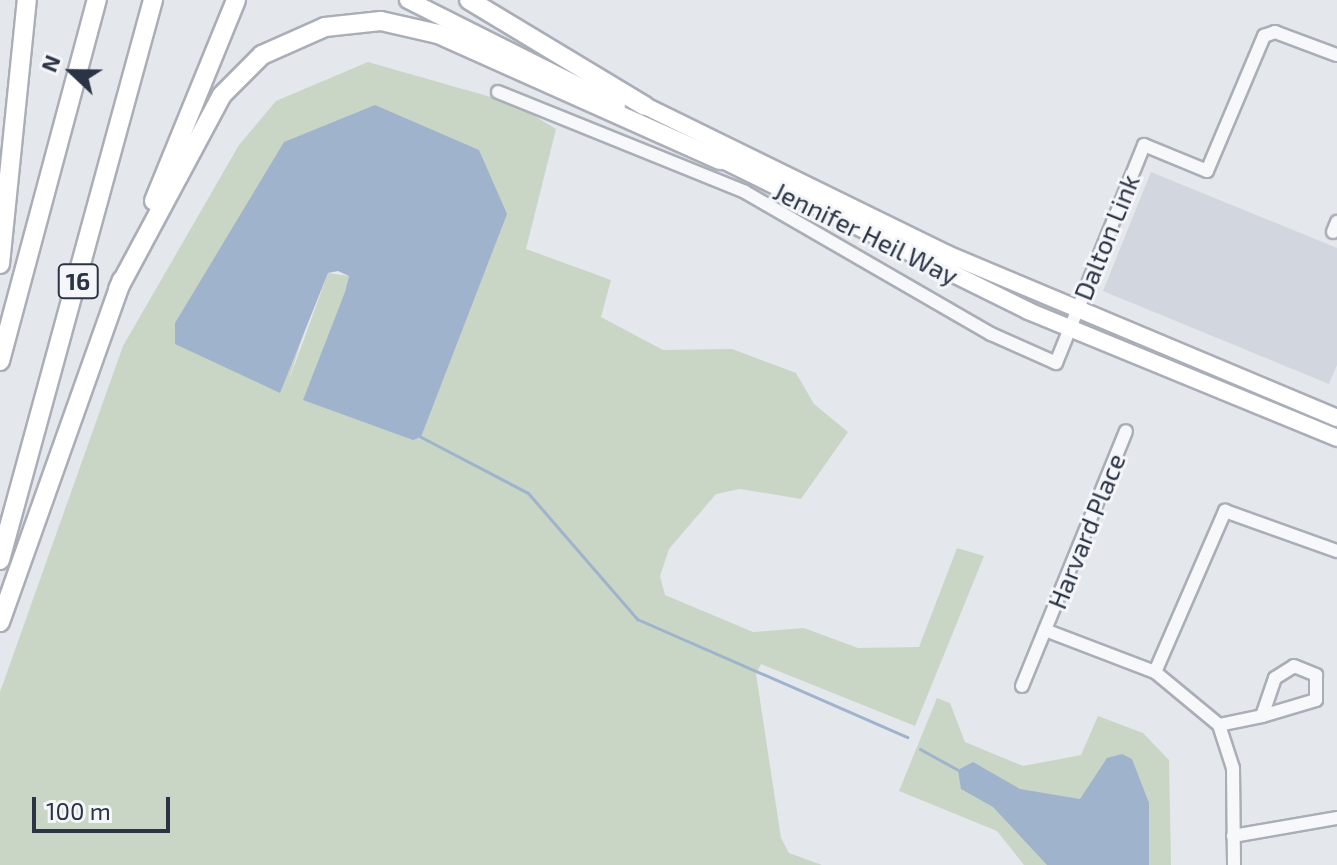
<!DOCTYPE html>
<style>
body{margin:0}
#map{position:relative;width:1337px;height:865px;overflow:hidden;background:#e4e7ec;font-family:"Exo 2",sans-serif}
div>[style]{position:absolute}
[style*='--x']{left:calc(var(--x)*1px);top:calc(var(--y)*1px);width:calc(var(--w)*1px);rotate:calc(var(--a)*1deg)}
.built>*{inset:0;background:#d2d6de}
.green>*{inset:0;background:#c9d6c5}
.water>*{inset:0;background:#9fb4cc}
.stream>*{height:3px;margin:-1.5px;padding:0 1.5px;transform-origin:1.5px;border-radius:1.5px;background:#9fb4cc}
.roads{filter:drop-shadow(2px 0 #a9aeb7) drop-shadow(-2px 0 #a9aeb7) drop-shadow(0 2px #a9aeb7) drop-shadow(0 -2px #a9aeb7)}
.minor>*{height:12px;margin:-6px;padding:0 6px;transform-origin:6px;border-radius:6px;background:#f7f8fa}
.major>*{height:16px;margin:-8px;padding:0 8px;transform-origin:8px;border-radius:8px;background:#fff}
.highway>*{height:18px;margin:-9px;padding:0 9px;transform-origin:9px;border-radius:9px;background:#fff}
span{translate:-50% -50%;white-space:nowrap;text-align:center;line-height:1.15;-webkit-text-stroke:6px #f4f6f9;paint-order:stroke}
.shield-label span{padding:2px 6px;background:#f4f6f9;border:2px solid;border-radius:6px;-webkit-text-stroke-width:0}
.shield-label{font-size:24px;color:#2b3445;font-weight:700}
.street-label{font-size:26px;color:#2b3445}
.north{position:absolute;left:32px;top:32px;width:80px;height:80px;-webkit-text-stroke:6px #f4f6f9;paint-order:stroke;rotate:292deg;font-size:22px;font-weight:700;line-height:32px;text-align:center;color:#2b3445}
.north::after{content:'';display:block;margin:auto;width:28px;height:36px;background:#2b3445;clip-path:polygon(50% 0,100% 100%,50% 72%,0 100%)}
.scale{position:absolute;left:32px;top:797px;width:138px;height:36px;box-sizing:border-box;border:4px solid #2b3445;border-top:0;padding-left:10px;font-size:24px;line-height:28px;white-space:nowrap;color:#2b3445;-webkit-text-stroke:6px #f4f6f9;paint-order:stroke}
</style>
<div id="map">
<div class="built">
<div style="clip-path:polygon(1151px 172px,1337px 248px,1337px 365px,1329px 384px,1103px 291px)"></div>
</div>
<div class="green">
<div style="clip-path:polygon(evenodd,368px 62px,515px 104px,556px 129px,526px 249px,611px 280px,601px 317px,663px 350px,732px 349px,796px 373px,814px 404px,848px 432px,801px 499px,740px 489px,716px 494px,669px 549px,660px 576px,665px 595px,753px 632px,804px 628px,858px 648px,919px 647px,957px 548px,984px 556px,915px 726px,761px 664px,756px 674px,781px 838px,789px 853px,822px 865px,0 865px,0 692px,123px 346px,239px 145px,276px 101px,368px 62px,375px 105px,422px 426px,421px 437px,345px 293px,349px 276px,328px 273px,288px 383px,375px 105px)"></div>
<div style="clip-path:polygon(937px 698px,950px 703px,965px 742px,1023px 766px,1081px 755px,1098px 716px,1143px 733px,1169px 760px,1171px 865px,1024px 865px,997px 831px,899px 791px)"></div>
</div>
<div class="water">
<div style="clip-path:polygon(375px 105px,479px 150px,507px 214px,421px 437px,413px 440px,303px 400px,345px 292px,349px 276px,338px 271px,328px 273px,280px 393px,175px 344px,175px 323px,284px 142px)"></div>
<div style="clip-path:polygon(1122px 754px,1132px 759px,1149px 803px,1149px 865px,1047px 865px,993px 807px,961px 789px,958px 770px,973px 762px,1020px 789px,1080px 799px,1107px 758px)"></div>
</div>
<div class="stream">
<div style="--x:421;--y:437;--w:121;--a:27.6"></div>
<div style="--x:528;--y:493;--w:167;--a:49.1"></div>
<div style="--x:637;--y:619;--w:295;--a:23.6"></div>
<div style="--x:920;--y:749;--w:43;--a:28.9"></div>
</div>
<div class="roads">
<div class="minor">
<div style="--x:498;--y:92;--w:266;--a:22"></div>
<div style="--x:745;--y:192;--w:284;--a:30"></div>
<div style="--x:991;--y:334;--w:71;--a:24"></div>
<div style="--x:1056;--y:363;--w:235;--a:-68"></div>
<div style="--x:1144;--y:145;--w:68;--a:22.4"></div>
<div style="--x:1207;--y:171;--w:147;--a:-67.1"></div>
<div style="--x:1264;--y:36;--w:12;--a:-20"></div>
<div style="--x:1275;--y:32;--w:66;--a:20.4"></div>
<div style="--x:1333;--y:232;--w:11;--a:-68"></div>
<div style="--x:1045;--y:630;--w:118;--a:20.9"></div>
<div style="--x:1155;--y:672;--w:83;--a:39.6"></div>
<div style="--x:1219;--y:725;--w:45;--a:72"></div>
<div style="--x:1233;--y:768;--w:97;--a:89.4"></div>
<div style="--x:1294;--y:666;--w:24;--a:22"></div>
<div style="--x:1316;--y:675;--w:25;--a:90"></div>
<div style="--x:1316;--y:700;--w:56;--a:163.5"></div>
<div style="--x:1262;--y:716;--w:40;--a:-71.1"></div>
<div style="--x:1275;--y:678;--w:22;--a:-32"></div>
<div style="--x:1155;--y:672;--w:176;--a:-66.5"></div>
<div style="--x:1225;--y:511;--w:119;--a:19.7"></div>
<div style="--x:1022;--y:686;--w:275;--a:-67.8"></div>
<div style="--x:1219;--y:725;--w:44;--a:-11.8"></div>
<div style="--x:1233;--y:836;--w:106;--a:-9.8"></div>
</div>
<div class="major">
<div style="--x:408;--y:0;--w:234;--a:26.7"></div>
<div style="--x:635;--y:101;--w:347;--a:26.1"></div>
<div style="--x:947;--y:254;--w:423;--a:22.8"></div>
<div style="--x:709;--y:153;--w:356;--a:26.3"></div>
<div style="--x:1028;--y:311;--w:334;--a:22.3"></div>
</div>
<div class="highway">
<div style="--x:469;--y:0;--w:205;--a:31.1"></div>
<div style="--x:154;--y:201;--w:217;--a:-67.8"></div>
<div style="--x:0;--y:264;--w:265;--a:-84.2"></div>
<div style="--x:118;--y:289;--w:220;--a:-61.8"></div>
<div style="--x:222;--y:95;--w:57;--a:-45"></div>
<div style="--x:262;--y:55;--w:69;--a:-24"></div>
<div style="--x:325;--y:27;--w:56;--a:-6.1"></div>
<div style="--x:381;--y:21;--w:58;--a:12.8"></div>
<div style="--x:438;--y:34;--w:309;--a:24.1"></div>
<div style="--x:0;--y:361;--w:374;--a:-75"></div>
<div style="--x:0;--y:560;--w:581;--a:-74.72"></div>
<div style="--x:0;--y:622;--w:363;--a:-70.4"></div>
</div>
</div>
<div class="shield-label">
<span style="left:78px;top:281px">16</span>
</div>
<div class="street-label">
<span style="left:866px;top:233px;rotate:26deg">Jennifer Heil Way</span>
<span style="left:1106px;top:237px;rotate:-68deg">Dalton Link</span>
<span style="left:1086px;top:531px;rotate:-68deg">Harvard Place</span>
</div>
<div class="north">N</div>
<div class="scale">100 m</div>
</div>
